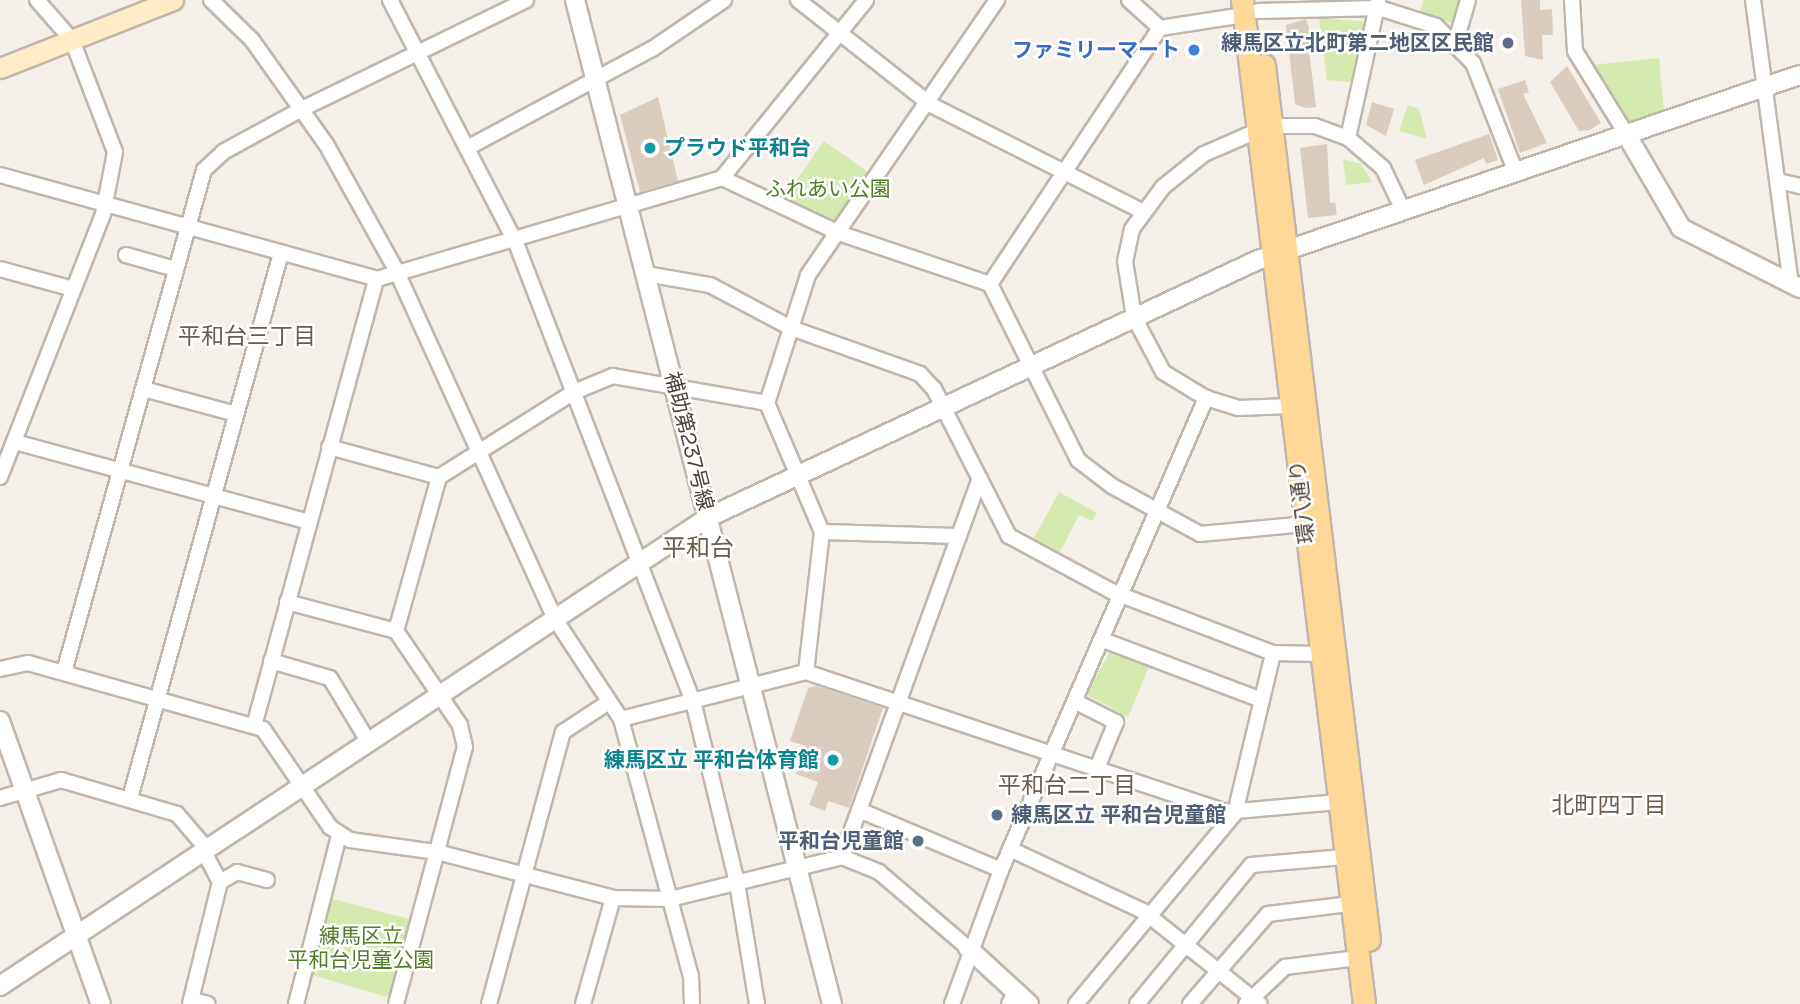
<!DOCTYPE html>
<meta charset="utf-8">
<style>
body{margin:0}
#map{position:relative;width:1800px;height:1004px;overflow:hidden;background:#f4efe8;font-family:"Space Grotesk","Noto Sans JP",sans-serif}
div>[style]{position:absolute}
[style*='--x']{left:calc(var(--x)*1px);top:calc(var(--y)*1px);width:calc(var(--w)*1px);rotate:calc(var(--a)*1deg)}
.green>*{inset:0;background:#d5eaae}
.building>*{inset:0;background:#dacdbf}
.roads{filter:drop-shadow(2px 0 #c0b6aa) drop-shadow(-2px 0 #c0b6aa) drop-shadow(0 2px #c0b6aa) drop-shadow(0 -2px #c0b6aa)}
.minor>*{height:14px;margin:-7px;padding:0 7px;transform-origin:7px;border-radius:7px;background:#fff}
.tertiary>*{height:18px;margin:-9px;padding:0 9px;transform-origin:9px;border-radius:9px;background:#fff}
.secondary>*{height:19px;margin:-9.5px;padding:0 9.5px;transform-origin:9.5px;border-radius:9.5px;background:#ffecc7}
.primary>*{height:21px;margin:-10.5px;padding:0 10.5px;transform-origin:10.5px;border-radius:10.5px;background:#ffd796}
.dots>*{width:19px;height:19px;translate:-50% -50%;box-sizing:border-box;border:4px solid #fff;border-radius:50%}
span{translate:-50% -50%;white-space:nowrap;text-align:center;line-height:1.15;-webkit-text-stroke:5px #fff;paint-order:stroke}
.service-label{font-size:21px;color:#4e5e75;font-weight:700}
.right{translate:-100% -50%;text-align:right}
.left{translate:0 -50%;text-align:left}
.shop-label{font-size:21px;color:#366cbe;font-weight:700}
.culture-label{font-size:21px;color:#0d838f;font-weight:700}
.park-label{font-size:21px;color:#507d26}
.street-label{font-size:21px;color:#483f36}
.neighbourhood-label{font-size:23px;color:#6b5c4d}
.quarter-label{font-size:24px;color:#6b5c4d}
</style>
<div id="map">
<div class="green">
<div style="clip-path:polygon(1424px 0,1460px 0,1454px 24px,1420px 11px)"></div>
<div style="clip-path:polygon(1319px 18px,1366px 22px,1352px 82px,1327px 80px)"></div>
<div style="clip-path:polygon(1659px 58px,1664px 111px,1627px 122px,1592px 65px)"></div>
<div style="clip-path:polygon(1408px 105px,1419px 109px,1427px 139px,1399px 131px)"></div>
<div style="clip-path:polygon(824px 141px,875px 177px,835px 226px,782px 201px)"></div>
<div style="clip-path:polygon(1343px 159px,1361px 164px,1372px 182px,1346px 185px)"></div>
<div style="clip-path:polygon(1059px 492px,1097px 513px,1092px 521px,1079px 515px,1060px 552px,1034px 538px)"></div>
<div style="clip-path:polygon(1110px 652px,1149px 667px,1128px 717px,1086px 694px)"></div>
<div style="clip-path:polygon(329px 898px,413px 920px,390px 998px,309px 974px)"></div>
</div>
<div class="building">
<div style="clip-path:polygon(1521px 0,1540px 0,1540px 10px,1552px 9px,1553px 35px,1542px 35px,1543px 60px,1525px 56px)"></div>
<div style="clip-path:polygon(1306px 19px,1316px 49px,1309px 50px,1316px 107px,1305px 108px,1295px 104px,1286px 25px)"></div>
<div style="clip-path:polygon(1567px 66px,1601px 123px,1590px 130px,1579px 131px,1550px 82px)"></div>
<div style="clip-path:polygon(1525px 80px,1529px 92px,1523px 94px,1547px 143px,1520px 153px,1498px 89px)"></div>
<div style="clip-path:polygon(658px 97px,678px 181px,640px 192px,620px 115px)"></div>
<div style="clip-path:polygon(1372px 102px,1394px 109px,1386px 136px,1366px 125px)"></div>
<div style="clip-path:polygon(1489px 134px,1498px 160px,1486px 164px,1484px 158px,1424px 185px,1415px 160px)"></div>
<div style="clip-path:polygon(1327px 144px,1330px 203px,1335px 202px,1337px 215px,1308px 218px,1300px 148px)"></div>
<div style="clip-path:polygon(816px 686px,883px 708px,849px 808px,828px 801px,825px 811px,809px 805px,818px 782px,796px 774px,806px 746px,790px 741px,808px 688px)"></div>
</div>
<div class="roads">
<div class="minor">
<div style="--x:211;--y:0;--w:57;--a:44.3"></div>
<div style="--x:252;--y:40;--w:128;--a:54.6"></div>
<div style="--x:326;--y:144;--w:144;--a:60.9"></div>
<div style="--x:396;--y:270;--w:384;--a:65.5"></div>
<div style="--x:555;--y:619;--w:120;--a:56.6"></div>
<div style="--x:621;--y:719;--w:266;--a:74.8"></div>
<div style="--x:691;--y:976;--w:28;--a:88"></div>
<div style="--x:390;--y:0;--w:274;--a:62.6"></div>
<div style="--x:516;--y:243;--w:491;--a:68.9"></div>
<div style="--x:693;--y:701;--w:187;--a:76.4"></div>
<div style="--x:737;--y:883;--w:123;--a:80.6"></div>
<div style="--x:798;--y:0;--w:169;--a:38.3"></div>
<div style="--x:931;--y:105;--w:236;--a:26.7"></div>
<div style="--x:1129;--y:0;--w:42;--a:42.1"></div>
<div style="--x:1572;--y:0;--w:51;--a:86.6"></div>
<div style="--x:1575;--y:51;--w:95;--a:58.3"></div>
<div style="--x:1753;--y:0;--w:286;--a:82.4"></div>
<div style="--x:1258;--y:11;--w:121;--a:-1.4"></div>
<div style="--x:1379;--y:8;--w:60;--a:17.5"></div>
<div style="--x:1436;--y:26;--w:52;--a:45"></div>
<div style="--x:1473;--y:63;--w:115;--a:68.6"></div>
<div style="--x:1244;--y:15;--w:85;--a:171.2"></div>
<div style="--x:1160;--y:28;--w:307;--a:123.6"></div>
<div style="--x:990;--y:284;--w:197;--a:63.4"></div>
<div style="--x:1078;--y:460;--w:43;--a:37.4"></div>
<div style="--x:1112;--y:486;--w:100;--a:28.6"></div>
<div style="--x:1200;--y:534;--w:105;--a:-5.4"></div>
<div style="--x:1456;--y:41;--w:43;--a:-73.7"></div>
<div style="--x:1272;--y:126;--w:43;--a:0"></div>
<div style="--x:1315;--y:126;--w:35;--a:20"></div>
<div style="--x:1348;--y:138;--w:46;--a:40.6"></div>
<div style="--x:1383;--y:168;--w:44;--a:64.6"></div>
<div style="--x:1257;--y:131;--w:58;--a:156.5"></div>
<div style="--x:1204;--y:154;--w:53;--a:141.2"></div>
<div style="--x:1163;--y:187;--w:52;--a:126.4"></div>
<div style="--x:1132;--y:229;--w:33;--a:102"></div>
<div style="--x:1125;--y:261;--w:57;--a:80.9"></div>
<div style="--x:1134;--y:317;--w:62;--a:62.2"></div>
<div style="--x:1163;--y:372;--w:50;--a:31.2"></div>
<div style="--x:1206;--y:398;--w:34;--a:17"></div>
<div style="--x:1238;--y:408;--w:53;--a:-2.2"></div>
<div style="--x:1348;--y:138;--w:140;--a:-77.6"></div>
<div style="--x:467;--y:148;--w:210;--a:-28.2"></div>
<div style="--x:652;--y:49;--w:87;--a:-34.2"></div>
<div style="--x:0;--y:175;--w:391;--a:15.4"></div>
<div style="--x:377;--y:279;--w:359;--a:-16.3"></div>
<div style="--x:722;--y:178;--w:229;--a:-51"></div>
<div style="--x:722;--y:178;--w:129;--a:25.2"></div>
<div style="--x:839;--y:233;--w:159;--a:18.7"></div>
<div style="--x:1778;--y:181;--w:23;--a:13"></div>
<div style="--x:126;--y:255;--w:51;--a:15.9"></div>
<div style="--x:0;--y:269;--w:76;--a:15.3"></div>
<div style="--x:646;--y:274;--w:65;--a:9.8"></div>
<div style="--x:710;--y:285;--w:92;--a:28"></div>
<div style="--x:791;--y:328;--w:137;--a:19.6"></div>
<div style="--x:920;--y:374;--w:21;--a:47"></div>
<div style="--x:934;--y:389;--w:165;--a:63"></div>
<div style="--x:1009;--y:536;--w:118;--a:28.3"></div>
<div style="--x:1113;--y:592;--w:171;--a:20.9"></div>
<div style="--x:1273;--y:653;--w:47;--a:1.2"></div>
<div style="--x:144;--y:389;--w:95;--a:15.2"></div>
<div style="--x:15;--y:442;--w:305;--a:15.2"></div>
<div style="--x:329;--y:447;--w:114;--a:15.3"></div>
<div style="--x:439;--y:477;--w:160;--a:-32.2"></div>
<div style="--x:574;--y:392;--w:42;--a:-22.3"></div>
<div style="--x:613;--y:376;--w:156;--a:9.9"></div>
<div style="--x:0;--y:477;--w:282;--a:-68.6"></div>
<div style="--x:103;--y:214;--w:63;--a:-79"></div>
<div style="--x:115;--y:152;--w:120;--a:-111"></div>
<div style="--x:72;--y:40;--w:53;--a:-131.2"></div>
<div style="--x:822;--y:532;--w:137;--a:1.7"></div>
<div style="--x:287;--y:602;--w:113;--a:14.9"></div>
<div style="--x:1103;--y:640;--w:170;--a:20.7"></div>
<div style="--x:271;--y:661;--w:61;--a:16.1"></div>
<div style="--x:330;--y:678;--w:74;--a:58.9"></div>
<div style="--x:0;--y:669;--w:29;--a:-12"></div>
<div style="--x:28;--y:663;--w:244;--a:15.7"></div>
<div style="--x:263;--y:729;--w:119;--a:55.6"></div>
<div style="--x:330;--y:827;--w:24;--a:33"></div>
<div style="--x:350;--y:840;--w:88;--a:7.9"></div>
<div style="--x:437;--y:852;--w:182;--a:14.6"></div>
<div style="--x:613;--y:898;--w:57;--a:1"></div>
<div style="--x:670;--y:899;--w:177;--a:-13.7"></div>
<div style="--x:842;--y:857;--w:40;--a:22"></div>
<div style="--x:879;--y:872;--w:117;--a:40.5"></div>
<div style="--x:64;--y:672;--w:521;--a:-74.42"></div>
<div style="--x:204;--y:170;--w:26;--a:-43"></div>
<div style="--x:223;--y:152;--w:90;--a:-28.6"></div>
<div style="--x:302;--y:109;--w:249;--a:-25.9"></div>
<div style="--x:806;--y:672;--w:141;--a:-83.5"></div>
<div style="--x:822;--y:532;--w:140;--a:-113.1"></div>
<div style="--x:767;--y:403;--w:134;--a:-72.2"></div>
<div style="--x:808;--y:275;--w:334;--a:-55.5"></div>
<div style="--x:1076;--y:702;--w:45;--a:26.6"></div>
<div style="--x:1116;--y:722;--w:50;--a:112.4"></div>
<div style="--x:621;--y:719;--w:191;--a:-14.3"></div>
<div style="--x:806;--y:672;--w:443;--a:18.4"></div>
<div style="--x:1226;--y:812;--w:111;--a:-5.1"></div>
<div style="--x:254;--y:726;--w:463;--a:-74.7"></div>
<div style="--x:0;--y:798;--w:64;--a:-16.4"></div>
<div style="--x:61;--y:780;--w:121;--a:16.3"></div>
<div style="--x:177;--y:814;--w:45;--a:49.5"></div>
<div style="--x:130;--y:798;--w:566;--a:-74.51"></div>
<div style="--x:859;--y:810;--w:154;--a:22.9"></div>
<div style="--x:1010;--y:849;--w:147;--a:25"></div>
<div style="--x:1143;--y:911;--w:149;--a:38.5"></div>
<div style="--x:842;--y:857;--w:403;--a:-70"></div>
<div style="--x:220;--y:882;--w:20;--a:-30"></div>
<div style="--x:237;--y:872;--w:31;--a:15"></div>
<div style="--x:192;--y:1000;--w:16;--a:14"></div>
<div style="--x:190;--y:1004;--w:126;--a:-76.2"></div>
<div style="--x:220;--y:882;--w:36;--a:-118"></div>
<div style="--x:296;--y:1004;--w:174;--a:-75.7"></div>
<div style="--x:396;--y:1004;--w:266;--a:-75"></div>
<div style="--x:465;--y:747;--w:23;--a:-103"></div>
<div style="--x:460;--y:725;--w:114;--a:-124.2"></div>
<div style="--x:396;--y:631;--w:160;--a:-74.4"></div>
<div style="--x:489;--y:1004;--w:282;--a:-74.8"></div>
<div style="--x:563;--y:732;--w:55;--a:-33.1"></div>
<div style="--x:583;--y:1004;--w:110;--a:-74.2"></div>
<div style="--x:952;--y:1004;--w:143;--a:-69.9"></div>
<div style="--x:1001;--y:870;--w:515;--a:-66.52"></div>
<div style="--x:1009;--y:1004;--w:15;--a:-62"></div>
<div style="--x:1076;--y:1004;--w:249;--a:-50.2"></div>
<div style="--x:1235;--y:813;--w:164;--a:-76.6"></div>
<div style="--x:1137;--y:1004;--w:180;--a:-50.6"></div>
<div style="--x:1251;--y:865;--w:93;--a:-4.9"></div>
<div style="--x:1190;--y:1004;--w:119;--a:-49.1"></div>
<div style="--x:1268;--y:914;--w:83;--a:-7"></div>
<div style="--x:1246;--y:1004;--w:54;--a:-43.5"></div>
<div style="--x:1285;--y:967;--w:73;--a:-7.1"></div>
</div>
<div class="tertiary">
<div style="--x:575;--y:0;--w:1036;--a:75.64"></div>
<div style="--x:1625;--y:132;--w:111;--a:59.7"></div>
<div style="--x:1681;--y:228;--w:133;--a:26.8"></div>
<div style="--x:0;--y:721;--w:300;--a:70.4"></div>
<div style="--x:968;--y:948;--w:83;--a:42.6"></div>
<div style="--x:0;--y:986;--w:850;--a:-33.48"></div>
<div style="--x:709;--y:517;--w:606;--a:-25.09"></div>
<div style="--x:1258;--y:260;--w:573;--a:-18.85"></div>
</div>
<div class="secondary">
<div style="--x:0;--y:68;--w:186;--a:-21.5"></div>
</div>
<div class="primary">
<div style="--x:1242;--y:0;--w:1011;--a:83.07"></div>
<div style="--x:1264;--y:65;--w:881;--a:83.16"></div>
</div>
</div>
<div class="dots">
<div style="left:1508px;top:43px;background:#5c6f8a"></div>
<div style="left:1194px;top:50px;background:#3f7fe0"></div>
<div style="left:650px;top:148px;background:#0f9aa8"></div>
<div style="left:833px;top:760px;background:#0f9aa8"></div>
<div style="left:997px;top:815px;background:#5c6f8a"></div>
<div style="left:918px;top:841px;background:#5c6f8a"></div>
</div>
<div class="service-label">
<span class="right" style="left:1494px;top:43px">練馬区立北町第二地区区民館</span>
<span class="left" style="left:1011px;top:815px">練馬区立 平和台児童館</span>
<span class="right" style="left:904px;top:841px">平和台児童館</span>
</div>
<div class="shop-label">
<span class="right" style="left:1180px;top:50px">ファミリーマート</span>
</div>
<div class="culture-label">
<span class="left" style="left:664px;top:148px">プラウド平和台</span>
<span class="right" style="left:819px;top:760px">練馬区立 平和台体育館</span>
</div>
<div class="park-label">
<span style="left:828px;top:189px">ふれあい公園</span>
<span style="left:361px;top:948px">練馬区立<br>平和台児童公園</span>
</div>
<div class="street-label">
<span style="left:689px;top:441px;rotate:76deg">補助第237号線</span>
<span style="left:1302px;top:502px;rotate:-97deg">環八通り</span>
</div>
<div class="neighbourhood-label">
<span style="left:247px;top:336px">平和台三丁目</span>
<span style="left:1067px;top:785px">平和台二丁目</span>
<span style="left:1609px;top:805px">北町四丁目</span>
</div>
<div class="quarter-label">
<span style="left:698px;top:548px">平和台</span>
</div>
</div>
